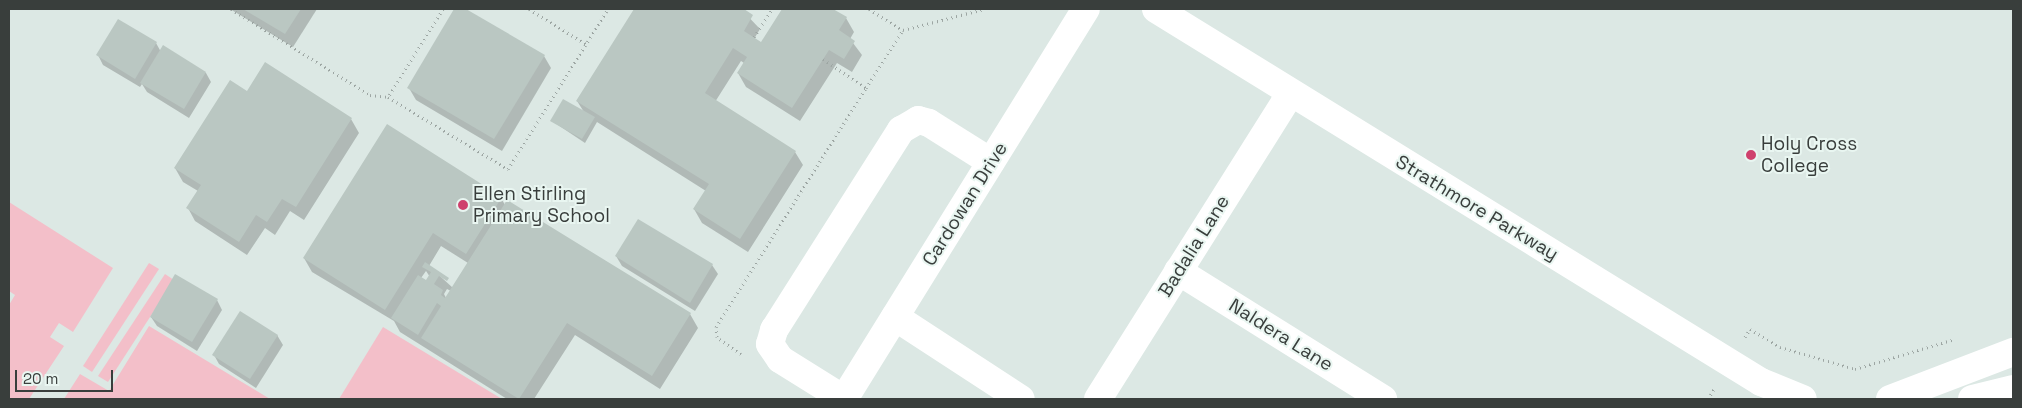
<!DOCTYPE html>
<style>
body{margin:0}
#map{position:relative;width:2022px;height:408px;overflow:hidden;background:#dce8e4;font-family:"Space Grotesk",sans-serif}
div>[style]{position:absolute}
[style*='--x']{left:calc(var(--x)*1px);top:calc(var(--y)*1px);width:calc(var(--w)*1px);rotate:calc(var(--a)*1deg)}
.green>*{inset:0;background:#f3bfc9}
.shadow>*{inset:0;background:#0003}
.building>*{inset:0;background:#bac7c2}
.path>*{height:3px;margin-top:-1.5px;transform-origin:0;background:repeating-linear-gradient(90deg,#9da6a3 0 1px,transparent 0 5px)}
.minor>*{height:28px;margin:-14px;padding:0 14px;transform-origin:14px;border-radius:14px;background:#fff}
.dots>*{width:14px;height:14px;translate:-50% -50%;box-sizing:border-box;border:2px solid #e9f6f1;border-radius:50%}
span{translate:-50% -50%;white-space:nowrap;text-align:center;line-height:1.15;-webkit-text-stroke:4px #e9f6f1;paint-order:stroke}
.poi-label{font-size:19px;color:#393e3c}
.left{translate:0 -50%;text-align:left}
.street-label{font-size:19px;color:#393e3c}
.frame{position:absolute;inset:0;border:10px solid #393e3c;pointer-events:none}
.scale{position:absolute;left:15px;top:370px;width:98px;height:22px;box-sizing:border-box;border:2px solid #393e3c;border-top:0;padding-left:6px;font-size:15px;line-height:18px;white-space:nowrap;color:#393e3c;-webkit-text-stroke:4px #e9f6f1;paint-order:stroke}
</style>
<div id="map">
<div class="green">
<div style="clip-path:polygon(9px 202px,113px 268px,73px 332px,59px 323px,50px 337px,64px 346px,29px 399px,9px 399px,9px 305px,15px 295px,9px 291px)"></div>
<div style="clip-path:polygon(149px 263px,159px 269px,92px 372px,83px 366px)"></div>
<div style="clip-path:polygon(165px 274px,174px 280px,108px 382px,98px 376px)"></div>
<div style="clip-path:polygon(149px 326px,270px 399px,64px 399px,80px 374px,109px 391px)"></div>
<div style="clip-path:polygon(383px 327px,502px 399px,339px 399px)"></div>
</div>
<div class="shadow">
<div style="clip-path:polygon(230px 9px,317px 9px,293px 47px)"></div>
<div style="clip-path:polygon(455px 9px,464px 9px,544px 56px,551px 68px,502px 151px,416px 100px,409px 88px)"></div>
<div style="clip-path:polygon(635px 9px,741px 9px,760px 29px,754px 39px,762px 44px,784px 9px,831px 9px,846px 18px,854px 32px,850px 39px,862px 55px,852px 72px,837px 63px,800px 121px,746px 87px,738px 73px,744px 63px,741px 61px,715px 102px,795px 152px,803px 165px,748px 252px,702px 223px,694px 209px,706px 191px,597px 122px,585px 143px,552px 121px,584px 112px,577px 101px)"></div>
<div style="clip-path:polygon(156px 43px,161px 52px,206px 73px,211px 82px,189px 118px,147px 92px,142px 84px,140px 87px,103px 65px,98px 55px)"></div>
<div style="clip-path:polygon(247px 93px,351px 119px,359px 133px,304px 220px,290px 211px,275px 235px,265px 228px,247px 255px,195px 221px,188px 208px,198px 191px,183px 182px,175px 168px)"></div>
<div style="clip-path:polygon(evenodd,501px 198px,505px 205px,507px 201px,690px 314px,698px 328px,660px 389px,575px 335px,534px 399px,507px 399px,400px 332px,394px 321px,312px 272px,304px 258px,501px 198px,441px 246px,468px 263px,453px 288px,429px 266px,441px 246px,501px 198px,426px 271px,430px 277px,427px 281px,421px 278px,426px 271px,501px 198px,447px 289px,451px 291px,446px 298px,444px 294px,447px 289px)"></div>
<div style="clip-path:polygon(616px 256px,712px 265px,718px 274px,695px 311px,622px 266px)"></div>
<div style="clip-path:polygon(217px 300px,222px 310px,197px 351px,157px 326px,151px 317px)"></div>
<div style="clip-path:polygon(277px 335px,283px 345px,256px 388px,219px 364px,214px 355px)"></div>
</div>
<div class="building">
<div style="clip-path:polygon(243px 9px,301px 9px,285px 34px)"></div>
<div style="clip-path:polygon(454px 9px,466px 9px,545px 55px,494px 139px,407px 88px)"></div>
<div style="clip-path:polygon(634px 9px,744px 9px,753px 15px,744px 31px,761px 42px,782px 9px,833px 9px,847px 17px,839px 30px,855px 41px,844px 59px,829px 50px,792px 108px,737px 73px,747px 57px,733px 48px,705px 93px,796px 151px,740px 239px,693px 209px,709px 184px,576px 101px)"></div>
<div style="clip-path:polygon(118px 19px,157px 42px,135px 79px,96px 55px)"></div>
<div style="clip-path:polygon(163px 45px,206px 72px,184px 109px,140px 83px)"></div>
<div style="clip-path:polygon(265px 62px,352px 118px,296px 207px,282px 199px,267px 222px,256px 215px,239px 242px,186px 208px,201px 185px,174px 168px,230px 80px,247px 91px)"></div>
<div style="clip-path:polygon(563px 99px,595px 117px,582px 139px,550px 121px)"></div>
<div style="clip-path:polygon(387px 124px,502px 197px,466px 254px,433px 233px,385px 310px,303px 258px)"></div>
<div style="clip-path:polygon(507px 200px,691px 313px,652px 376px,567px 323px,519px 399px,421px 338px,441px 306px,437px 303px,418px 335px,391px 318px,418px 275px,426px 280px,431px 272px,422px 267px,425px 262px,449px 278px,447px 281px,439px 276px,434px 284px,443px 290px,441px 295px,445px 298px)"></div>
<div style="clip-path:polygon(638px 219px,713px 264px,690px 303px,615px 256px)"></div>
<div style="clip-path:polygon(175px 274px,218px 299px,192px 342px,150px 317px)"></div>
<div style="clip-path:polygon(240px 311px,278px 335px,250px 379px,212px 355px)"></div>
</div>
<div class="path">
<div style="--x:231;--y:9;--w:163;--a:31.7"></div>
<div style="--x:370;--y:95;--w:18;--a:6"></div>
<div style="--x:443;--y:9;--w:104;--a:122"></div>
<div style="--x:388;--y:97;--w:140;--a:31"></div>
<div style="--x:508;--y:169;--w:189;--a:-58"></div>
<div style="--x:529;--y:9;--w:67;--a:31.6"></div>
<div style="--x:869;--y:9;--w:40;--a:32"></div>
<div style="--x:754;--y:37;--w:33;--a:-57"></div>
<div style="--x:823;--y:59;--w:52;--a:34"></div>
<div style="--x:866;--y:88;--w:69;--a:-57.5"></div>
<div style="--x:903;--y:30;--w:84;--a:-14.5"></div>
<div style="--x:1745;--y:337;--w:9;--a:-58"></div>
<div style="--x:1750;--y:329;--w:35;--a:31"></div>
<div style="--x:1780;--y:347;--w:78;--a:16.3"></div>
<div style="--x:1855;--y:369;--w:104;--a:-16.7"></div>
<div style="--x:741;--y:354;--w:29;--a:-145"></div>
<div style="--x:717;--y:337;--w:10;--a:-96"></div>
<div style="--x:716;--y:327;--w:282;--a:-57.9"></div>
<div style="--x:1708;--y:399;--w:12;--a:-59"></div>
</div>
<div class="minor">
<div style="--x:1156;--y:9;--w:711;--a:31.66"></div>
<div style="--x:1761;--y:382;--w:45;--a:22"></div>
<div style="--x:1178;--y:271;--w:242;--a:32"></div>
<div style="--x:895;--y:317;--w:150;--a:33.1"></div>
<div style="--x:844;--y:399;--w:459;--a:-58.2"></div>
<div style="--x:844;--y:399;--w:75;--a:-148"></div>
<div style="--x:780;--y:359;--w:18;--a:-124"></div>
<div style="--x:770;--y:344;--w:15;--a:-74"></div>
<div style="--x:774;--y:330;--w:237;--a:-57.6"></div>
<div style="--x:901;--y:130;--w:20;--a:-30"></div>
<div style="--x:918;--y:120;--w:11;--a:15"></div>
<div style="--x:929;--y:123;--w:73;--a:32.2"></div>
<div style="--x:1098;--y:399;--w:360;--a:-57.8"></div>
<div style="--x:1890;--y:399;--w:132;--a:-20.9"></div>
<div style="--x:1972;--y:399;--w:42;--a:-13.7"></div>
</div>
<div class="dots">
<div style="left:1751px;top:155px;background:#cf416d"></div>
<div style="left:463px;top:205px;background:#cf416d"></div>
</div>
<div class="poi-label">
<span class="left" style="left:1761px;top:155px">Holy Cross<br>College</span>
<span class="left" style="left:473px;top:205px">Ellen Stirling<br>Primary School</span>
</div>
<div class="street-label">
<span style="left:965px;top:204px;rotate:-58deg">Cardowan Drive</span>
<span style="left:1477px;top:208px;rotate:31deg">Strathmore Parkway</span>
<span style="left:1194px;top:246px;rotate:-58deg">Badalia Lane</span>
<span style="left:1281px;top:335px;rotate:32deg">Naldera Lane</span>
</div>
<div class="frame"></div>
<div class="scale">20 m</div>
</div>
